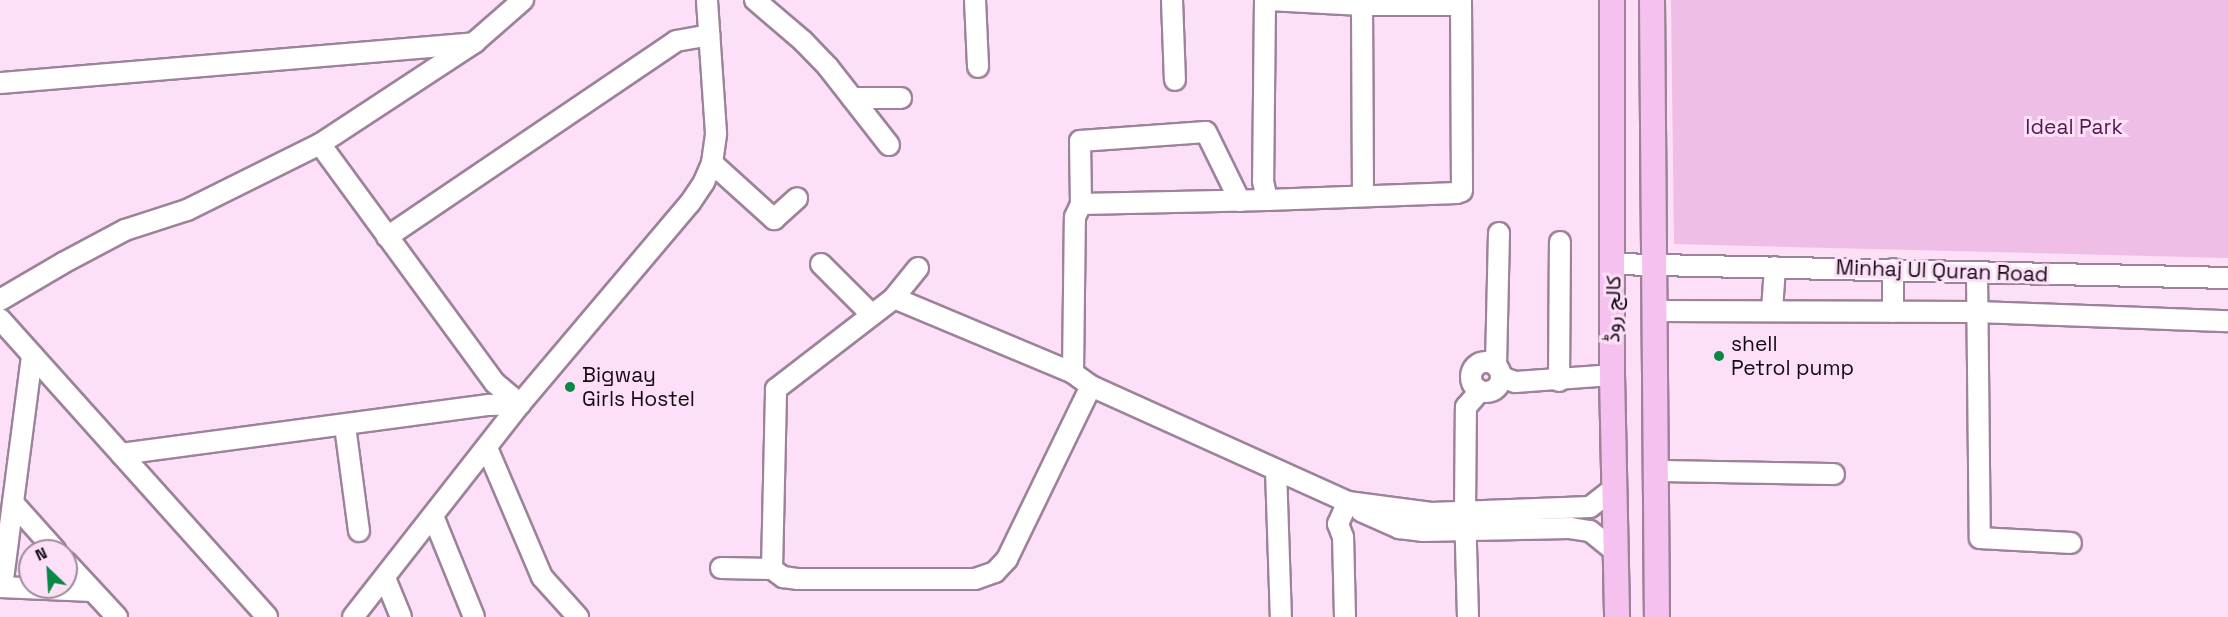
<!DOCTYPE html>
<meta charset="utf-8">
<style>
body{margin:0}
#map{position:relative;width:2228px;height:617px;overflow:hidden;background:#fde0f8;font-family:"Space Grotesk",Vazirmatn,sans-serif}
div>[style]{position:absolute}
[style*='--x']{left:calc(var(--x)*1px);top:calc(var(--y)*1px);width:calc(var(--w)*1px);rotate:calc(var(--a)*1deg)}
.green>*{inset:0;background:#eebee6}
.roads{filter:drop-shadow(2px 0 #9d8399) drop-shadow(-2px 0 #9d8399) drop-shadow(0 2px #9d8399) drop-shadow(0 -2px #9d8399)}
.minor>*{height:20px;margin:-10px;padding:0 10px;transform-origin:10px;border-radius:10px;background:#fff}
.minor>.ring{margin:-10px;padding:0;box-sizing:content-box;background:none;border:20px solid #fff;border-radius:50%}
.major>*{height:24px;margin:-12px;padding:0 12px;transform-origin:12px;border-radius:12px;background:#f5c1ee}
.dots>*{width:16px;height:16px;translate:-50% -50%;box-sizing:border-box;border:3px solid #fde0f8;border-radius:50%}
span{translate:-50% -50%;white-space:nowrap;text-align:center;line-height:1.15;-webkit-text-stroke:6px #fde0f8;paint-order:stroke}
.park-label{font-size:21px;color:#53184e}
.street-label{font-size:21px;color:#130a12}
.poi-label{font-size:21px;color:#130a12}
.left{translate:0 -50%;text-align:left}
.north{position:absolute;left:18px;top:539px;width:60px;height:60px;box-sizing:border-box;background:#fde0f8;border:2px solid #9f8a9c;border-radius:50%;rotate:335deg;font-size:16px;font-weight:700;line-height:24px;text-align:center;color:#130a12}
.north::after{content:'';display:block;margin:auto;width:21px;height:27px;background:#078844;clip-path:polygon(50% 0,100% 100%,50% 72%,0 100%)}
</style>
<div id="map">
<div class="green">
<div style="clip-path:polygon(1671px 0,2228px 0,2228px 258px,1674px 244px)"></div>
</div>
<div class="roads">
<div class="minor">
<div style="--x:755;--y:0;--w:63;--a:40.5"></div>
<div style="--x:803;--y:41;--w:36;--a:46"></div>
<div style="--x:828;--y:67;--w:99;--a:52"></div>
<div style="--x:975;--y:0;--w:67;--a:87.4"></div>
<div style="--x:1172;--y:0;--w:80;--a:87.9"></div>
<div style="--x:1265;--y:0;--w:181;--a:90.6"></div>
<div style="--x:1263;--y:181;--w:19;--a:78"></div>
<div style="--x:1269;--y:0;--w:93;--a:3.1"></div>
<div style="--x:1362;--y:5;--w:99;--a:0"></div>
<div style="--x:1362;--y:5;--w:190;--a:89.7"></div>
<div style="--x:0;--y:83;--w:475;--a:-4.8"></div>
<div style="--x:852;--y:98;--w:49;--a:0"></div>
<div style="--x:320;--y:144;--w:296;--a:53.8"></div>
<div style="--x:495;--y:383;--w:33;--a:40"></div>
<div style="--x:712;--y:163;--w:84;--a:42.1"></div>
<div style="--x:774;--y:219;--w:31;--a:-42"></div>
<div style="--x:1081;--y:204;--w:186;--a:-1.2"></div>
<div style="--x:1267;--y:200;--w:190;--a:-2.1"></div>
<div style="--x:1457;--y:193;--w:5;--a:-22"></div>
<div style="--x:1462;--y:191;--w:191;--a:-90.3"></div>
<div style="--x:387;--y:237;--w:349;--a:-34.1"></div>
<div style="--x:676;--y:41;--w:34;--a:-10"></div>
<div style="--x:821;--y:264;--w:72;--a:45"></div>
<div style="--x:1613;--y:264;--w:615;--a:1.3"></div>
<div style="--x:918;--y:268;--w:38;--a:129"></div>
<div style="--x:894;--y:298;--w:194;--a:22.7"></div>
<div style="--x:1073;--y:373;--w:22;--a:36"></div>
<div style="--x:1091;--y:386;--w:282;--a:24.3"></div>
<div style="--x:1348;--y:502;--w:84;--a:7.5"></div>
<div style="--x:1431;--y:513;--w:159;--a:-2.2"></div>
<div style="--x:1590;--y:507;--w:31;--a:-38"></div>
<div style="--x:1893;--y:269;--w:43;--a:90"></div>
<div style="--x:1977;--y:273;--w:265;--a:89.4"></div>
<div style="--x:1980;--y:538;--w:91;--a:3.1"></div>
<div style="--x:0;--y:300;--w:73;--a:-30.4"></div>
<div style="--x:63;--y:263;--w:70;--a:-28"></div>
<div style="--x:125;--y:230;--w:65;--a:-17.9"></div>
<div style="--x:187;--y:210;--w:148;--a:-26.4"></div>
<div style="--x:320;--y:144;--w:186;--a:-33.3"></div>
<div style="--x:475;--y:42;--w:64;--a:-41.2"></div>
<div style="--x:1772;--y:310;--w:43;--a:-86"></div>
<div style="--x:1656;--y:311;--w:321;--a:0.2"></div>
<div style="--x:1977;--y:312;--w:251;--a:2.1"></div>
<div style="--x:0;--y:319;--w:400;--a:48.1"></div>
<div class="ring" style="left:1471px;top:362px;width:10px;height:10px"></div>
<div style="--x:1496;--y:365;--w:132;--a:-88.7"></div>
<div style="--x:1073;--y:373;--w:156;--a:-89.3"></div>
<div style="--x:1075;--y:217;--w:14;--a:-65"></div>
<div style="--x:1081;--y:204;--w:63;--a:-90.9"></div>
<div style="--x:1080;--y:141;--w:126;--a:-4.1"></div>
<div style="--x:1206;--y:132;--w:77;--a:63.8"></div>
<div style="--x:1502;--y:377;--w:14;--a:21"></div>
<div style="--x:1515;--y:382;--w:97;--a:-4.1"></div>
<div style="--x:1559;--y:381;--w:139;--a:-89.6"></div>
<div style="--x:345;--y:426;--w:106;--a:82.4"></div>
<div style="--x:487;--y:448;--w:140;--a:66.9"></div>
<div style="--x:542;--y:577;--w:54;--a:48"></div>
<div style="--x:121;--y:454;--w:371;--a:-7.6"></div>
<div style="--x:489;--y:405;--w:31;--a:-2"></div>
<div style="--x:1276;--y:470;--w:147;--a:88.1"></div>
<div style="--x:1657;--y:471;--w:177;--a:1"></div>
<div style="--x:13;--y:503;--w:64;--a:48.1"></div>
<div style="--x:1361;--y:511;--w:42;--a:24.1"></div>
<div style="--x:1399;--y:528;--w:23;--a:7"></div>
<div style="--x:1422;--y:531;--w:148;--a:-1.2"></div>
<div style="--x:1570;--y:528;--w:20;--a:9"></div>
<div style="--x:1590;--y:531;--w:33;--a:39"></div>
<div style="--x:433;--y:516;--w:109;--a:67.9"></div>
<div style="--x:66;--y:562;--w:75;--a:47.2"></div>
<div style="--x:721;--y:568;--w:51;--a:1.1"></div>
<div style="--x:772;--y:569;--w:14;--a:36"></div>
<div style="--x:783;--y:577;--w:14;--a:8"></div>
<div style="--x:797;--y:579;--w:178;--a:0"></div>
<div style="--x:975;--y:579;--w:21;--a:-19"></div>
<div style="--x:995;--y:572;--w:18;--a:-47"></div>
<div style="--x:1007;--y:559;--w:192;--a:-64.1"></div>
<div style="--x:772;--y:569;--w:180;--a:-88.7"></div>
<div style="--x:776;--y:389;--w:149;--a:-37.6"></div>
<div style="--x:385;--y:578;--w:42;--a:67.7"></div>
<div style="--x:0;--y:587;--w:92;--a:2.5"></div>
<div style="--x:2;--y:587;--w:234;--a:-82.6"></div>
<div style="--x:353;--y:617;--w:271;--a:-51.9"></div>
<div style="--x:520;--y:404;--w:263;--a:-49.8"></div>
<div style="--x:690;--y:203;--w:25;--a:-56"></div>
<div style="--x:704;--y:182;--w:21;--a:-67"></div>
<div style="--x:712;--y:163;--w:30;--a:-82"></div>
<div style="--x:716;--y:133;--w:133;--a:-93.9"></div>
<div style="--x:1345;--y:617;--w:80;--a:-91.4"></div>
<div style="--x:1343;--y:537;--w:14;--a:-111"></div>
<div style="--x:1338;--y:524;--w:24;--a:-66"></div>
<div style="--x:1468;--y:617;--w:105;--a:-91.6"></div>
<div style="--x:1465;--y:512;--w:105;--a:-89.5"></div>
<div style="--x:1466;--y:407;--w:20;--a:-49"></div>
</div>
<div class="major">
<div style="--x:1612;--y:0;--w:375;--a:90"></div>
<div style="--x:1612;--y:375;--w:242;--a:88.8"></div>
<div style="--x:1652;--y:0;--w:617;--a:89.54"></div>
</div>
</div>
<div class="dots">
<div style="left:1719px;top:356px;background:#078844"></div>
<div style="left:570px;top:387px;background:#078844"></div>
</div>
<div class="park-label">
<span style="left:2074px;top:127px">Ideal Park</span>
</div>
<div class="street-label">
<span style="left:1942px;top:271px;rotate:2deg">Minhaj Ul Quran Road</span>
<span style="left:1613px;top:309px;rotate:-89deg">کالج روڈ</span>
</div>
<div class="poi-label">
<span class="left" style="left:1731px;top:356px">shell<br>Petrol pump</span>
<span class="left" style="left:582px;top:387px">Bigway<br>Girls Hostel</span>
</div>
<div class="north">N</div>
</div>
